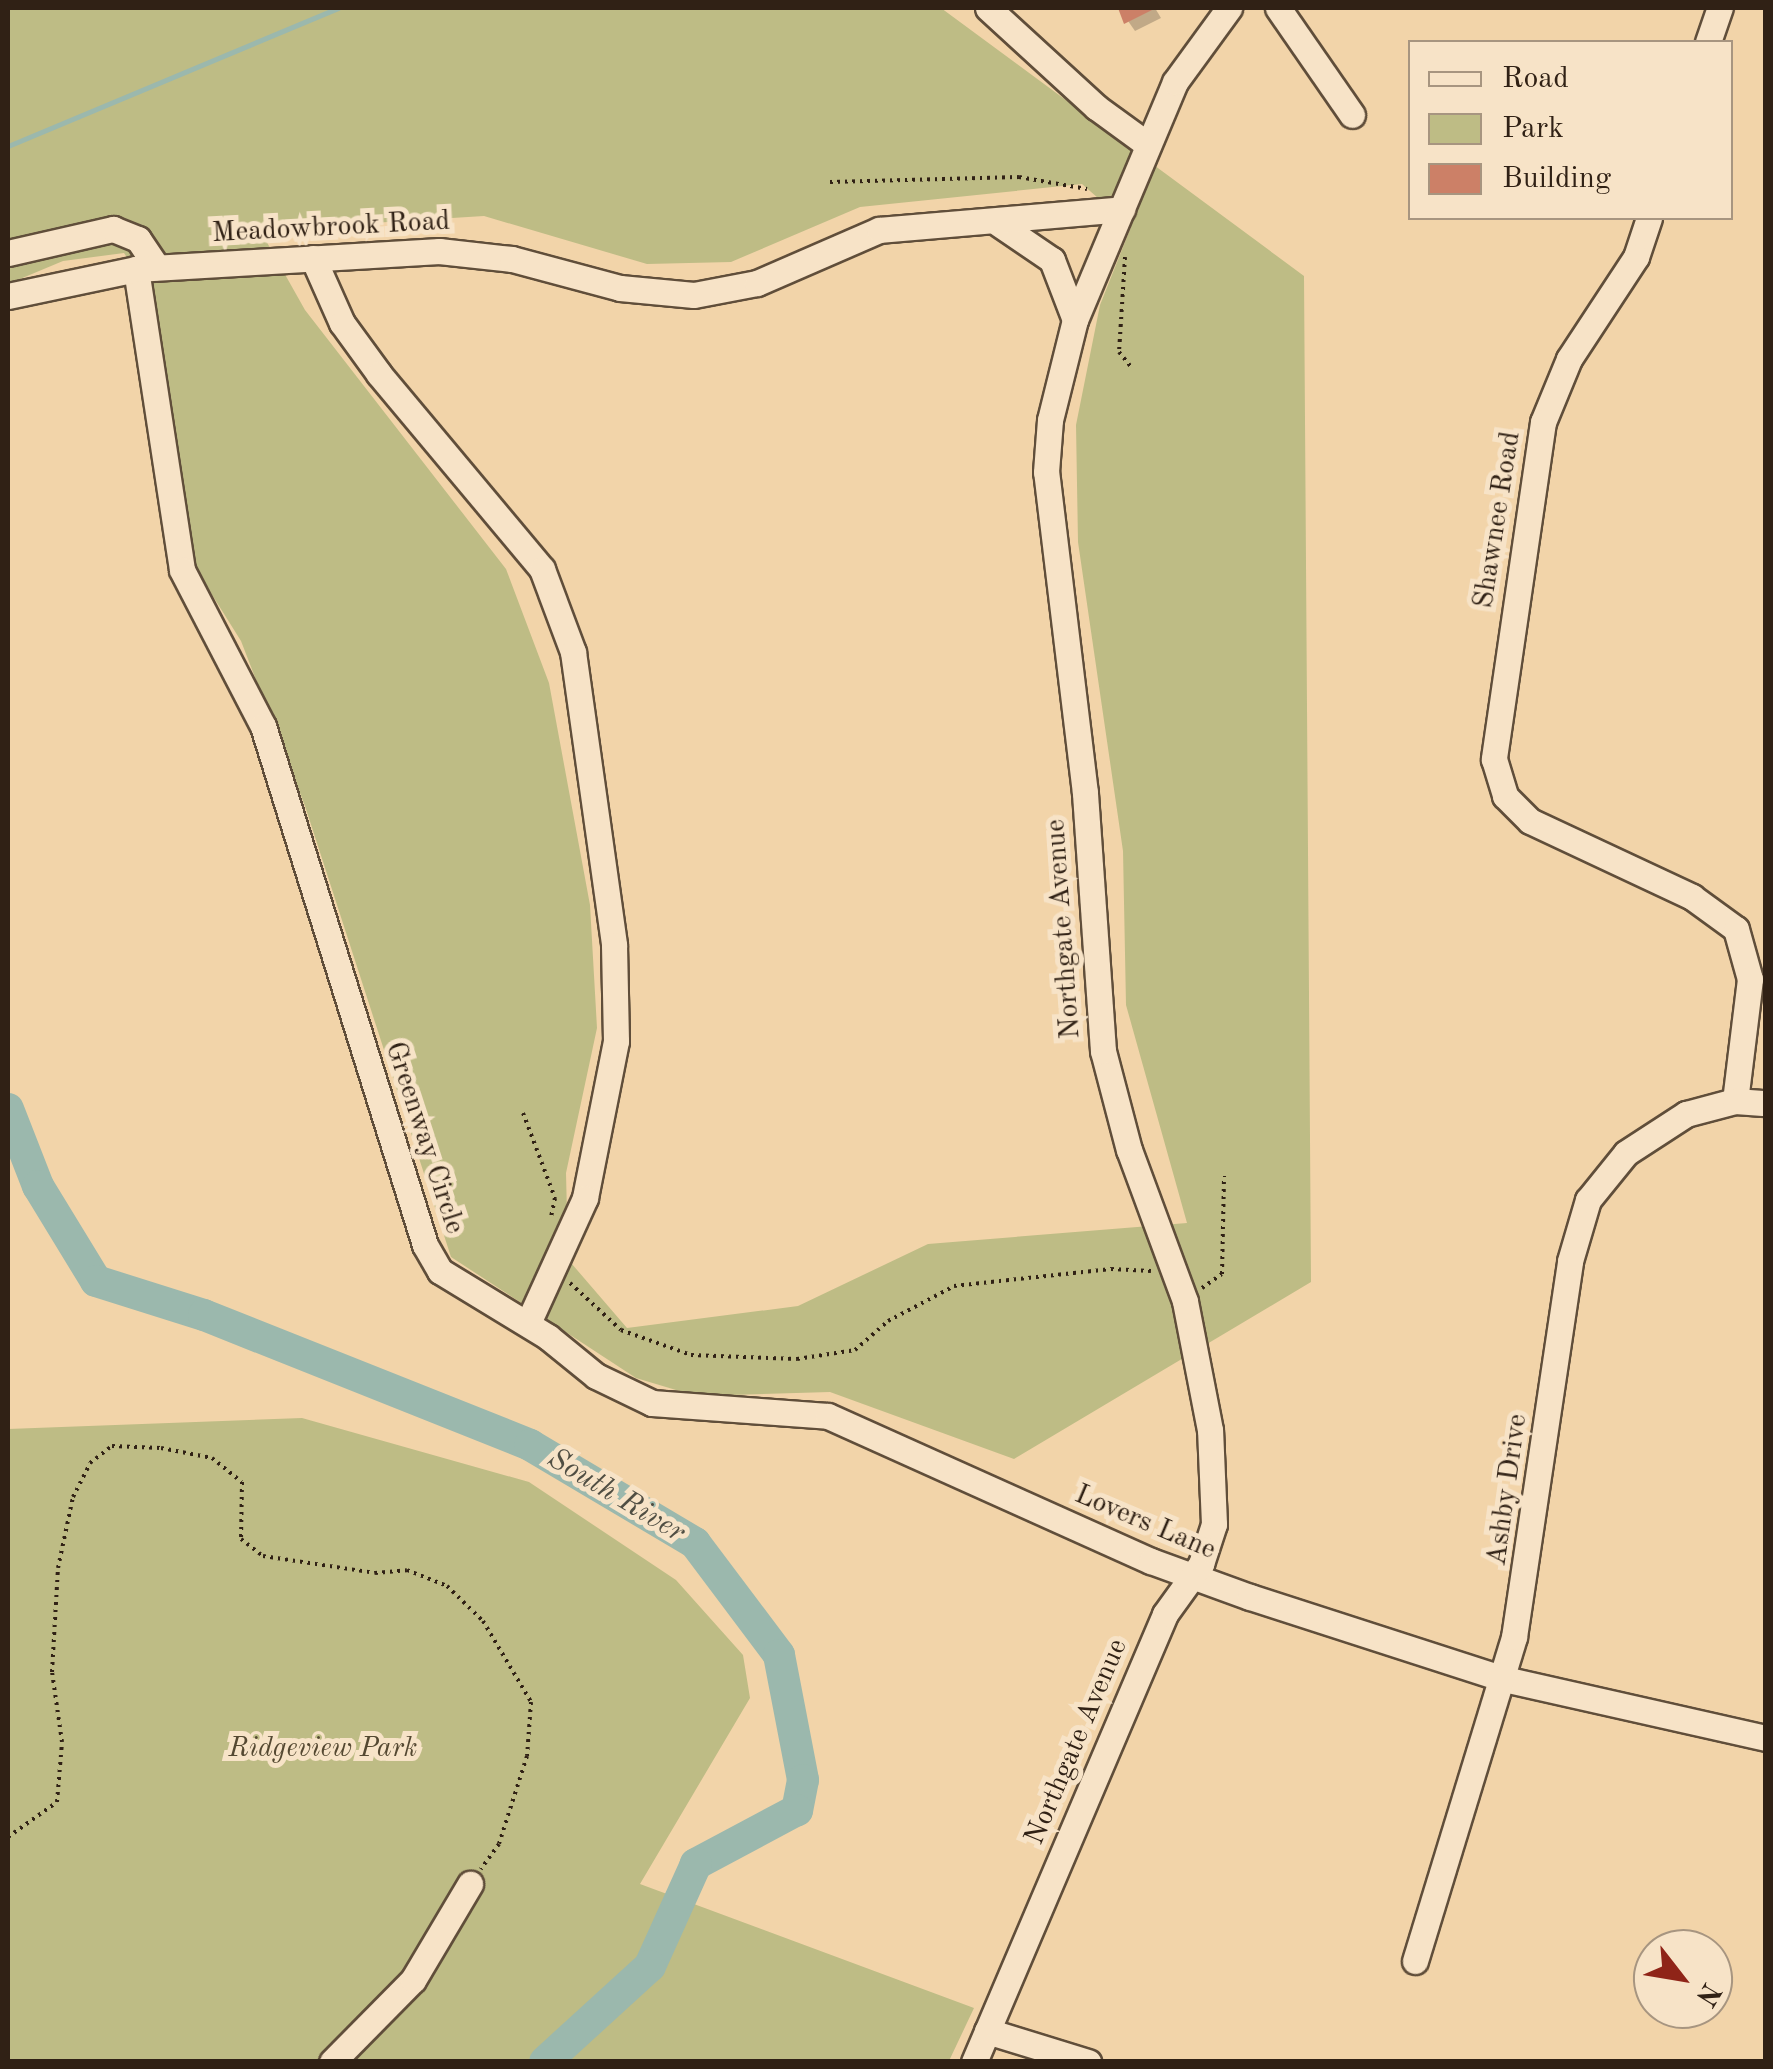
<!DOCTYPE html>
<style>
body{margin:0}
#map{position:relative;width:1773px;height:2069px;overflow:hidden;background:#f2d4a9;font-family:"Old Standard TT",serif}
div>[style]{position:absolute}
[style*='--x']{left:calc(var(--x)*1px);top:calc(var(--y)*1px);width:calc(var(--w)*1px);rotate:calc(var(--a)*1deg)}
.green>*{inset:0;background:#bebc85}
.shadow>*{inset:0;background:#0003}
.stream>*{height:5px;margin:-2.5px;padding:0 2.5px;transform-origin:2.5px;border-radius:2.5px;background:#9bb8ad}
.river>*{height:32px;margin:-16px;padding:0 16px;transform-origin:16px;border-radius:16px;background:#9bb8ad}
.building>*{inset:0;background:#cc8067}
.path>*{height:4px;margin-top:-2px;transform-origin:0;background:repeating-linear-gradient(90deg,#302115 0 2.5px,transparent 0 7.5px)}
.roads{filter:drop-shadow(2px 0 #604e3a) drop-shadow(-2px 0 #604e3a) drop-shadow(0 2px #604e3a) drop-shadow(0 -2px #604e3a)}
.minor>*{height:25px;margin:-12.5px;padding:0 12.5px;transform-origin:12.5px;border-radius:12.5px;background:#f7e3c7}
span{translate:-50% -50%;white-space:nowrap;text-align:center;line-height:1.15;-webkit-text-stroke:10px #f7e3c7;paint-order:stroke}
.street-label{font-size:28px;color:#302115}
.park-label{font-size:28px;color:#544831;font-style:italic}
.water-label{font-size:30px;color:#504e43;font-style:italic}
.frame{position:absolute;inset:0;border:10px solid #302115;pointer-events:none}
.legend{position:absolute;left:1408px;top:40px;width:325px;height:180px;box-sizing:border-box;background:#f7e3c7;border:2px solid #a79580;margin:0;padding:12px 18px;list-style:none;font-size:30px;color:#302115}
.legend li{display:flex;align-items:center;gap:20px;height:50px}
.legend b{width:50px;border:2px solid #a79580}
.north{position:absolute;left:1633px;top:1929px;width:100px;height:100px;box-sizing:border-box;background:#f7e3c7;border:2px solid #a79580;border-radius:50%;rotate:121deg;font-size:28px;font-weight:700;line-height:40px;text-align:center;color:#302115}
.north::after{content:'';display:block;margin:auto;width:35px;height:45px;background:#8f2418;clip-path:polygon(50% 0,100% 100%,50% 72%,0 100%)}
</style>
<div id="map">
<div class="green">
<div style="clip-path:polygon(evenodd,8px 8px,941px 8px,1304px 276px,1311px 1282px,1014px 1459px,830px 1392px,696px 1396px,636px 1378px,451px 1257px,305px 806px,241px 641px,194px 566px,151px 294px,124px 253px,63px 261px,8px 284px,8px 8px,1082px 184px,1131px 227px,1100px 305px,1076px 425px,1078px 542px,1123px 851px,1126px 1005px,1187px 1223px,928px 1244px,798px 1306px,627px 1328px,553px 1242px,567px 1214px,566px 1173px,597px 1028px,590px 905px,549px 683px,506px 569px,305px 310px,260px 230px,484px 216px,647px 264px,731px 262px,860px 207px,1082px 184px)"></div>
<div style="clip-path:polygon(302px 1418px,529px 1482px,676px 1580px,743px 1655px,750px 1698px,640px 1884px,974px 2008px,949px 2061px,8px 2061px,8px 1429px)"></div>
</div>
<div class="shadow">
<div style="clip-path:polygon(1119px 8px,1155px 8px,1161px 18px,1135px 31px)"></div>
</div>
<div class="stream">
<div style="--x:8;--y:146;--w:358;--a:-22.7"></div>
</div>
<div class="river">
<div style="--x:8;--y:1109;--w:83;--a:68.7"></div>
<div style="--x:38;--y:1186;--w:111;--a:58.6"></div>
<div style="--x:96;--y:1281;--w:113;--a:17.5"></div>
<div style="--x:204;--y:1315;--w:351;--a:21.7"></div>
<div style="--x:530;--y:1445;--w:192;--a:30.7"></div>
<div style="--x:695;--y:1543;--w:140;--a:53.1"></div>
<div style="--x:779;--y:1655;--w:127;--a:79.1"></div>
<div style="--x:803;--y:1780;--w:31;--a:101"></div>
<div style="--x:797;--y:1810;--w:115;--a:151.9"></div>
<div style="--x:696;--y:1864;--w:112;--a:114.3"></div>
<div style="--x:650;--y:1966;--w:142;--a:137.6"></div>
</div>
<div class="building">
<div style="clip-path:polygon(1118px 8px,1156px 8px,1124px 24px)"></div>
</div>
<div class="path">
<div style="--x:830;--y:182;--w:189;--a:-1.5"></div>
<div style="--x:1019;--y:177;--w:69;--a:10"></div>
<div style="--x:1125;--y:257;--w:95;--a:93.6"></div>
<div style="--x:1119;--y:352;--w:19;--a:51"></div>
<div style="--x:523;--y:1113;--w:91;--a:69.4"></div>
<div style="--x:555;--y:1198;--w:19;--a:102"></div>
<div style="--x:570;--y:1283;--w:69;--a:42.7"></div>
<div style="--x:621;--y:1330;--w:74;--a:19.7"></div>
<div style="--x:691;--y:1355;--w:106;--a:2.2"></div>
<div style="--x:797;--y:1359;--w:59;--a:-8.8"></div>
<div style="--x:855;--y:1350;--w:44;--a:-41.3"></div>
<div style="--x:888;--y:1321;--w:75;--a:-27.9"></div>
<div style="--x:954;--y:1286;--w:158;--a:-6.2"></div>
<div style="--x:1111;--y:1269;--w:40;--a:2.9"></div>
<div style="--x:1202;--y:1288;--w:24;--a:-35"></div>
<div style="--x:1222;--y:1274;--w:98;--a:-88.8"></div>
<div style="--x:8;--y:1837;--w:60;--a:-35.5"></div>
<div style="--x:57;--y:1802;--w:60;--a:-85.2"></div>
<div style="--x:62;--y:1742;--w:71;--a:-98.1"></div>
<div style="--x:52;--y:1672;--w:104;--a:-86.7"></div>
<div style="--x:58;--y:1568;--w:73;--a:-78.1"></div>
<div style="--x:73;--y:1497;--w:38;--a:-63"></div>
<div style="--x:90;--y:1463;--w:28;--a:-38"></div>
<div style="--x:112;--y:1446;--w:49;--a:2.3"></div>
<div style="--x:161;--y:1448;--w:52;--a:11.1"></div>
<div style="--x:212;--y:1458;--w:38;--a:39"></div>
<div style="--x:242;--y:1482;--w:57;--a:91"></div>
<div style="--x:241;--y:1539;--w:28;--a:38"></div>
<div style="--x:263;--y:1556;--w:113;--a:8.6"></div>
<div style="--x:375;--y:1573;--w:32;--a:-5"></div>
<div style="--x:407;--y:1570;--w:43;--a:21.8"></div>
<div style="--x:447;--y:1586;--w:50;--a:44.2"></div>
<div style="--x:483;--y:1621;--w:94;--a:59.3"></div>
<div style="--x:531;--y:1702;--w:54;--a:94.2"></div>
<div style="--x:527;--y:1756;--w:92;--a:107.7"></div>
<div style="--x:499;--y:1844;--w:31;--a:126"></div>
</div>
<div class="roads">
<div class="minor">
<div style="--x:988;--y:8;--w:147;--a:42.5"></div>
<div style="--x:1096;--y:107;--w:63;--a:36"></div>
<div style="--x:1278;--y:8;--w:130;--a:55.3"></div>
<div style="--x:1708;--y:42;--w:36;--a:-71"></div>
<div style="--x:1649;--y:218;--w:41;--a:108.4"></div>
<div style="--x:1636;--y:257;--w:122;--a:123.3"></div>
<div style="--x:1569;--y:359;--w:68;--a:112.4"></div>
<div style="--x:1543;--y:422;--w:341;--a:98.3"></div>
<div style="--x:1494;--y:759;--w:39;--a:73"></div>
<div style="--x:1505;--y:796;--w:35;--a:45"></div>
<div style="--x:1530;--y:821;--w:179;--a:25.1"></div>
<div style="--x:1692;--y:897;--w:54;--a:36"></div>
<div style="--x:1736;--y:929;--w:52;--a:74.4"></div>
<div style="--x:1750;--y:979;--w:123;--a:97"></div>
<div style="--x:999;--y:224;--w:64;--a:34.2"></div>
<div style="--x:1052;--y:260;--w:64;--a:69"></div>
<div style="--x:8;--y:253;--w:108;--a:-12.9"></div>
<div style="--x:113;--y:229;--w:27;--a:22"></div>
<div style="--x:138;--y:239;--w:34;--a:56"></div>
<div style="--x:313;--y:258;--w:71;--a:66"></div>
<div style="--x:342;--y:323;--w:63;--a:54"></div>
<div style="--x:379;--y:374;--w:254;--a:50.1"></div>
<div style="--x:542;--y:569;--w:89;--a:69.5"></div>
<div style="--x:573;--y:652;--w:296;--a:82"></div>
<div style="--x:614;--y:945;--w:96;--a:88.8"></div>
<div style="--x:616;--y:1041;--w:160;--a:101.2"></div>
<div style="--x:585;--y:1198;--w:137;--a:114.5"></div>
<div style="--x:136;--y:269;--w:304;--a:81.3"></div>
<div style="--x:182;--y:570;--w:176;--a:62.6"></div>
<div style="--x:263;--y:726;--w:544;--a:72.66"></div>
<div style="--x:425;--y:1245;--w:30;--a:60"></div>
<div style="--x:440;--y:1271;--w:127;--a:31.4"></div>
<div style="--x:548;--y:1337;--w:62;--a:39.1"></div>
<div style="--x:596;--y:1376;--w:62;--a:25.7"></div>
<div style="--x:652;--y:1403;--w:176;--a:4.2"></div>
<div style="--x:828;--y:1416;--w:354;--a:24.2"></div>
<div style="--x:1151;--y:1561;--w:105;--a:20"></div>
<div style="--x:1250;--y:1597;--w:267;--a:17.9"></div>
<div style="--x:1504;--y:1679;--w:269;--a:12.7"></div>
<div style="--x:8;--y:296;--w:131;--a:-11.9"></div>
<div style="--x:136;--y:269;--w:304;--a:-3.4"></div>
<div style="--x:439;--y:251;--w:73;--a:6.3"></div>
<div style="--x:512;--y:259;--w:112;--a:15"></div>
<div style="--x:620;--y:288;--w:74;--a:5.4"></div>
<div style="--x:694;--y:295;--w:64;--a:-10.8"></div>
<div style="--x:757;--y:283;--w:133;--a:-23.5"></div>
<div style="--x:879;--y:230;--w:244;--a:-4.9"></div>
<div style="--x:1415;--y:1961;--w:339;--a:-73"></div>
<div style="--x:1514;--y:1637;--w:380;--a:-81.5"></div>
<div style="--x:1570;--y:1261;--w:64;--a:-73.6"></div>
<div style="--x:1588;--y:1200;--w:60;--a:-51"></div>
<div style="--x:1626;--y:1153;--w:72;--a:-33"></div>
<div style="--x:1686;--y:1114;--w:51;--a:-14.9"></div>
<div style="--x:1735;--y:1101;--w:31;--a:4"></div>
<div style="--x:987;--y:2031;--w:106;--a:17.1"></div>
<div style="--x:332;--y:2062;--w:115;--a:-45.4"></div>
<div style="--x:413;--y:1980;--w:112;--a:-59.3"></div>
<div style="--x:974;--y:2062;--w:487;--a:-66.9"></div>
<div style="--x:1165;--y:1614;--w:62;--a:-54.2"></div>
<div style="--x:1201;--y:1564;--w:42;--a:-72"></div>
<div style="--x:1214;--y:1524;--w:94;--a:-92.4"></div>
<div style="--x:1210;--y:1430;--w:131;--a:-101"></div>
<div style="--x:1185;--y:1301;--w:161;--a:-110.3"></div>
<div style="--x:1129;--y:1150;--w:102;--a:-104.7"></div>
<div style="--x:1103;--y:1051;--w:259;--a:-94"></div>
<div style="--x:1085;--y:793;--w:323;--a:-96.9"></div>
<div style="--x:1046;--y:472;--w:52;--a:-85.6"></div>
<div style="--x:1050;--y:420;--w:103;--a:-76"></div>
<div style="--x:1075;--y:320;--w:258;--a:-67.2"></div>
<div style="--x:1175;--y:82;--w:92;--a:-53.9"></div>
</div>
</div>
<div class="street-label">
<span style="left:331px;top:228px;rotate:-3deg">Meadowbrook Road</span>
<span style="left:1498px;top:520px;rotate:-81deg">Shawnee Road</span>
<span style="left:1064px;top:929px;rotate:-94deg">Northgate Avenue</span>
<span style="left:424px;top:1138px;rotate:72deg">Greenway Circle</span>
<span style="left:1508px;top:1490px;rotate:-82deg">Ashby Drive</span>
<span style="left:1145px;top:1523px;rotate:23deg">Lovers Lane</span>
<span style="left:1077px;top:1742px;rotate:-67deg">Northgate Avenue</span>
</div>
<div class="park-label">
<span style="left:323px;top:1749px">Ridgeview Park</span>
</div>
<div class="water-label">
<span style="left:616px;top:1496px;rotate:31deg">South River</span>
</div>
<div class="frame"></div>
<ul class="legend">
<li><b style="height:12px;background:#f7e3c7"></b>Road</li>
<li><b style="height:28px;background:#bebc85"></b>Park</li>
<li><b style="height:28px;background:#cc8067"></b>Building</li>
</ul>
<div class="north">N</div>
</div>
